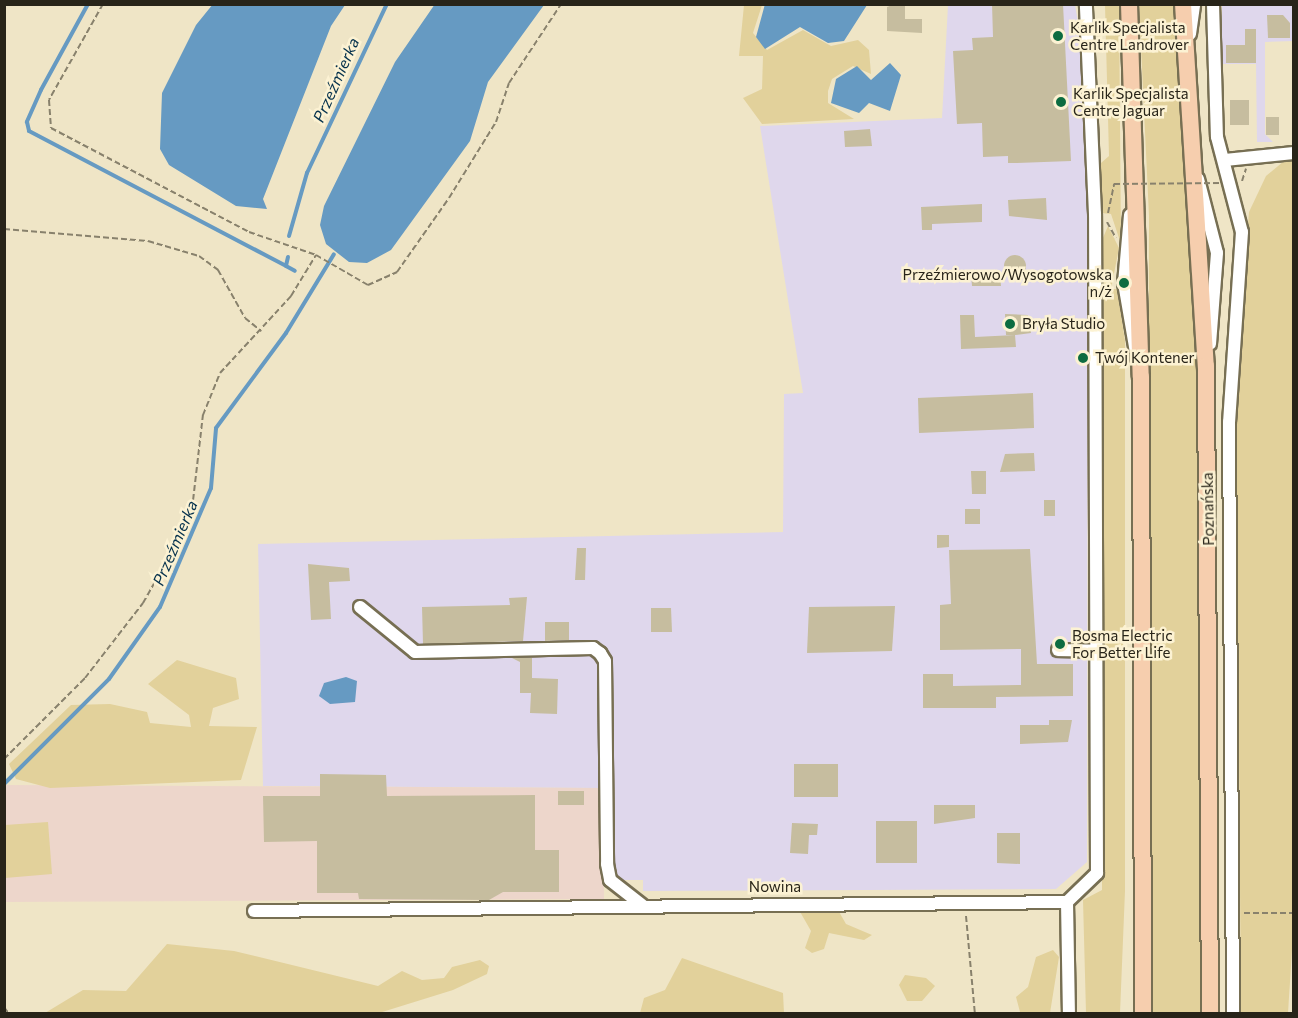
<!DOCTYPE html>
<meta charset="utf-8">
<style>
body{margin:0}
#map{position:relative;width:1298px;height:1018px;overflow:hidden;background:#efe5c6;font-family:Commissioner,sans-serif}
div>[style]{position:absolute}
[style*='--x']{left:calc(var(--x)*1px);top:calc(var(--y)*1px);width:calc(var(--w)*1px);rotate:calc(var(--a)*1deg)}
.commercial>*{inset:0;background:#dfd7ec}
.industrial>*{inset:0;background:#edd6cb}
.green>*{inset:0;background:#e2d19b}
.water>*{inset:0;background:#669ac2}
.stream>*{height:4px;margin:-2px;padding:0 2px;transform-origin:2px;border-radius:2px;background:#669ac2}
.building>*{inset:0;background:#c6bd9f}
.round{border-radius:50%}
.path>*{height:2px;margin-top:-1px;transform-origin:0;background:repeating-linear-gradient(90deg,#88816c 0 6px,transparent 0 9px)}
.roads{filter:drop-shadow(2px 0 #776f53) drop-shadow(-2px 0 #776f53) drop-shadow(0 2px #776f53) drop-shadow(0 -2px #776f53)}
.minor>*{height:12px;margin:-6px;padding:0 6px;transform-origin:6px;border-radius:6px;background:#fff}
.major>*{height:16px;margin:-8px;padding:0 8px;transform-origin:8px;border-radius:8px;background:#f6ceae}
.path-bridge>*{height:2px;margin-top:-1px;transform-origin:0;background:repeating-linear-gradient(90deg,#88816c 0 6px,transparent 0 9px)}
.dots>*{width:16px;height:16px;translate:-50% -50%;box-sizing:border-box;border:3px solid #fcf2d3;border-radius:50%}
span{translate:-50% -50%;white-space:nowrap;text-align:center;line-height:1.15;-webkit-text-stroke:5px #fcf2d3;paint-order:stroke}
.poi-label{font-size:15px;color:#282419}
.left{translate:0 -50%;text-align:left}
.right{translate:-100% -50%;text-align:right}
.street-label{font-size:15px;color:#282419}
.water-label{font-size:16px;color:#05314c;font-style:italic}
.frame{position:absolute;inset:0;border:6px solid #282419;pointer-events:none}
</style>
<div id="map">
<div class="commercial">
<div style="clip-path:polygon(948px 5px,1075px 5px,1088px 79px,1087px 862px,1056px 889px,643px 891px,643px 880px,611px 880px,603px 788px,263px 786px,258px 544px,783px 532px,784px 394px,803px 393px,760px 126px,942px 118px)"></div>
<div style="clip-path:polygon(1222px 5px,1293px 5px,1293px 41px,1265px 42px,1265px 134px,1273px 142px,1257px 142px,1256px 64px,1222px 64px)"></div>
</div>
<div class="industrial">
<div style="clip-path:polygon(4px 785px,603px 788px,604px 899px,5px 902px)"></div>
</div>
<div class="green">
<div style="clip-path:polygon(744px 5px,762px 5px,753px 33px,767px 50px,803px 30px,831px 46px,858px 40px,869px 50px,871px 74px,853px 66px,832px 79px,828px 91px,828px 103px,854px 119px,762px 124px,743px 98px,762px 89px,763px 56px,739px 56px)"></div>
<div style="clip-path:polygon(1105px 5px,1119px 5px,1121px 244px,1111px 214px,1101px 213px,1101px 163px,1109px 156px)"></div>
<div style="clip-path:polygon(1139px 5px,1174px 5px,1180px 70px,1198px 396px,1203px 1013px,1148px 1013px,1149px 216px)"></div>
<div style="clip-path:polygon(1284px 161px,1293px 161px,1294px 919px,1288px 1013px,1241px 1013px,1236px 378px,1249px 212px,1266px 176px)"></div>
<div style="clip-path:polygon(1108px 226px,1119px 248px,1111px 289px,1117px 289px,1125px 341px,1125px 891px,1120px 1013px,1086px 1013px,1083px 900px,1102px 890px,1100px 245px)"></div>
<div style="clip-path:polygon(177px 660px,236px 678px,239px 699px,213px 708px,209px 726px,257px 727px,241px 780px,50px 788px,16px 779px,9px 764px,71px 705px,110px 704px,147px 712px,150px 723px,191px 727px,189px 715px,148px 684px)"></div>
<div style="clip-path:polygon(48px 822px,52px 874px,5px 878px,5px 825px)"></div>
<div style="clip-path:polygon(799px 910px,838px 910px,846px 924px,872px 935px,864px 940px,829px 933px,824px 949px,812px 953px,805px 948px,811px 931px)"></div>
<div style="clip-path:polygon(167px 944px,234px 951px,378px 986px,402px 971px,422px 980px,444px 978px,452px 967px,480px 960px,489px 966px,487px 974px,453px 990px,379px 1013px,45px 1013px,83px 990px,126px 991px)"></div>
<div style="clip-path:polygon(1053px 950px,1059px 957px,1050px 1013px,1020px 1012px,1016px 997px,1028px 987px,1036px 957px)"></div>
<div style="clip-path:polygon(682px 958px,783px 993px,784px 1013px,640px 1013px,644px 998px,665px 990px)"></div>
<div style="clip-path:polygon(905px 975px,926px 978px,935px 986px,922px 1001px,907px 1001px,899px 985px)"></div>
</div>
<div class="water">
<div style="clip-path:polygon(213px 4px,345px 5px,331px 26px,263px 199px,267px 209px,236px 206px,169px 165px,160px 149px,162px 93px,196px 25px)"></div>
<div style="clip-path:polygon(435px 4px,544px 5px,488px 82px,470px 141px,391px 250px,367px 263px,349px 262px,326px 244px,320px 225px,324px 206px,395px 62px)"></div>
<div style="clip-path:polygon(765px 4px,867px 4px,867px 5px,844px 41px,828px 43px,800px 27px,765px 49px,756px 37px)"></div>
<div style="clip-path:polygon(890px 63px,901px 75px,890px 111px,869px 103px,859px 113px,831px 103px,836px 79px,857px 66px,871px 80px)"></div>
<div style="clip-path:polygon(346px 677px,357px 681px,355px 702px,330px 704px,319px 696px,324px 683px)"></div>
</div>
<div class="stream">
<div style="--x:88;--y:4;--w:98;--a:118.7"></div>
<div style="--x:41;--y:90;--w:35;--a:114"></div>
<div style="--x:27;--y:122;--w:9;--a:77"></div>
<div style="--x:29;--y:131;--w:290;--a:27.7"></div>
<div style="--x:289;--y:236;--w:66;--a:-74.1"></div>
<div style="--x:307;--y:173;--w:187;--a:-64.7"></div>
<div style="--x:288;--y:257;--w:9;--a:103"></div>
<div style="--x:286;--y:266;--w:10;--a:29"></div>
<div style="--x:4;--y:784;--w:148;--a:-45"></div>
<div style="--x:109;--y:679;--w:88;--a:-54.7"></div>
<div style="--x:160;--y:607;--w:129;--a:-66.8"></div>
<div style="--x:211;--y:488;--w:60;--a:-85.2"></div>
<div style="--x:216;--y:428;--w:118;--a:-53.6"></div>
<div style="--x:286;--y:333;--w:92;--a:-58.7"></div>
</div>
<div class="building">
<div style="clip-path:polygon(895px 4px,905px 6px,905px 19px,922px 19px,922px 33px,887px 31px,887px 7px)"></div>
<div style="clip-path:polygon(992px 4px,1063px 4px,1071px 161px,1017px 163px,1008px 163px,1008px 156px,983px 157px,982px 123px,957px 124px,953px 51px,973px 50px,972px 38px,993px 37px)"></div>
<div style="clip-path:polygon(1267px 15px,1283px 15px,1290px 23px,1290px 38px,1268px 38px)"></div>
<div style="clip-path:polygon(1245px 29px,1256px 29px,1256px 63px,1226px 63px,1226px 45px,1245px 45px)"></div>
<div style="clip-path:polygon(1230px 100px,1249px 100px,1249px 125px,1230px 125px)"></div>
<div style="clip-path:polygon(1266px 117px,1279px 117px,1279px 135px,1266px 135px)"></div>
<div style="clip-path:polygon(870px 129px,872px 146px,845px 147px,844px 131px)"></div>
<div style="clip-path:polygon(1046px 198px,1047px 220px,1009px 216px,1008px 200px)"></div>
<div style="clip-path:polygon(982px 204px,982px 222px,932px 224px,932px 230px,922px 230px,921px 207px)"></div>
<div class="round" style="left:1004px;top:255px;width:22px;height:22px"></div>
<div style="clip-path:polygon(987px 273px,1000px 275px,1001px 286px,972px 286px,971px 274px)"></div>
<div style="clip-path:polygon(1005px 314px,1028px 315px,1031px 333px,1015px 335px,1016px 347px,961px 349px,960px 315px,974px 315px,975px 337px,1015px 335px,1006px 335px)"></div>
<div style="clip-path:polygon(1033px 393px,1034px 428px,919px 433px,918px 398px)"></div>
<div style="clip-path:polygon(1034px 453px,1035px 471px,1000px 472px,1005px 454px)"></div>
<div style="clip-path:polygon(971px 471px,986px 471px,986px 494px,972px 494px)"></div>
<div style="clip-path:polygon(1044px 500px,1055px 500px,1055px 516px,1044px 516px)"></div>
<div style="clip-path:polygon(965px 509px,980px 509px,980px 524px,965px 524px)"></div>
<div style="clip-path:polygon(937px 535px,949px 535px,949px 547px,937px 548px)"></div>
<div style="clip-path:polygon(577px 548px,586px 548px,585px 580px,575px 580px)"></div>
<div style="clip-path:polygon(1030px 549px,1037px 664px,1073px 664px,1073px 696px,996px 697px,996px 708px,923px 708px,923px 674px,953px 674px,953px 686px,1021px 685px,1021px 649px,940px 650px,940px 605px,951px 604px,949px 550px)"></div>
<div style="clip-path:polygon(308px 564px,349px 568px,350px 581px,329px 582px,331px 619px,311px 620px)"></div>
<div style="clip-path:polygon(527px 597px,523px 641px,423px 644px,422px 607px,510px 605px,509px 598px)"></div>
<div style="clip-path:polygon(895px 606px,892px 651px,807px 653px,809px 607px)"></div>
<div style="clip-path:polygon(651px 608px,671px 608px,672px 632px,651px 632px)"></div>
<div style="clip-path:polygon(545px 622px,569px 622px,569px 640px,545px 641px)"></div>
<div style="clip-path:polygon(512px 658px,532px 658px,532px 678px,558px 679px,557px 714px,530px 713px,531px 693px,520px 693px,520px 662px)"></div>
<div style="clip-path:polygon(1049px 720px,1072px 720px,1068px 742px,1020px 744px,1020px 725px,1049px 725px)"></div>
<div style="clip-path:polygon(794px 764px,838px 764px,838px 797px,794px 797px)"></div>
<div style="clip-path:polygon(320px 774px,386px 775px,387px 796px,535px 795px,535px 850px,559px 850px,559px 892px,503px 892px,489px 900px,359px 899px,358px 893px,317px 893px,317px 841px,264px 842px,263px 796px,320px 796px)"></div>
<div style="clip-path:polygon(558px 791px,584px 791px,584px 805px,558px 805px)"></div>
<div style="clip-path:polygon(934px 805px,975px 805px,975px 818px,934px 824px)"></div>
<div style="clip-path:polygon(876px 821px,917px 821px,917px 863px,876px 863px)"></div>
<div style="clip-path:polygon(792px 823px,818px 824px,817px 835px,809px 835px,808px 854px,790px 853px)"></div>
<div style="clip-path:polygon(997px 833px,1020px 833px,1020px 864px,997px 863px)"></div>
</div>
<div class="path">
<div style="--x:103;--y:4;--w:110;--a:119.4"></div>
<div style="--x:49;--y:100;--w:28;--a:86"></div>
<div style="--x:51;--y:128;--w:224;--a:27.7"></div>
<div style="--x:249;--y:232;--w:71;--a:18.9"></div>
<div style="--x:316;--y:255;--w:60;--a:30"></div>
<div style="--x:368;--y:285;--w:32;--a:-24"></div>
<div style="--x:397;--y:272;--w:90;--a:-54.9"></div>
<div style="--x:449;--y:198;--w:89;--a:-58.3"></div>
<div style="--x:496;--y:122;--w:41;--a:-71.6"></div>
<div style="--x:509;--y:83;--w:95;--a:-56.6"></div>
<div style="--x:1242;--y:181;--w:13;--a:-72"></div>
<div style="--x:1108;--y:213;--w:30;--a:-78"></div>
<div style="--x:1107;--y:222;--w:18;--a:61"></div>
<div style="--x:4;--y:229;--w:144;--a:4.8"></div>
<div style="--x:148;--y:241;--w:53;--a:16.4"></div>
<div style="--x:199;--y:256;--w:24;--a:36"></div>
<div style="--x:218;--y:270;--w:55;--a:60.6"></div>
<div style="--x:245;--y:318;--w:21;--a:39"></div>
<div style="--x:4;--y:759;--w:115;--a:-45"></div>
<div style="--x:85;--y:678;--w:95;--a:-52.3"></div>
<div style="--x:143;--y:603;--w:98;--a:-60.5"></div>
<div style="--x:191;--y:518;--w:104;--a:-83.4"></div>
<div style="--x:203;--y:415;--w:45;--a:-68"></div>
<div style="--x:220;--y:373;--w:105;--a:-47.3"></div>
<div style="--x:291;--y:296;--w:48;--a:-58.6"></div>
<div style="--x:1244;--y:913;--w:50;--a:0"></div>
<div style="--x:966;--y:916;--w:98;--a:84.8"></div>
<div style="--x:4;--y:1007;--w:9;--a:54"></div>
</div>
<div class="roads">
<div class="minor">
<div style="--x:1213;--y:4;--w:133;--a:88.3"></div>
<div style="--x:1217;--y:137;--w:98;--a:75.3"></div>
<div style="--x:1242;--y:232;--w:190;--a:93.9"></div>
<div style="--x:1229;--y:422;--w:592;--a:89.61"></div>
<div style="--x:1190;--y:34;--w:30;--a:-82"></div>
<div style="--x:1225;--y:160;--w:69;--a:-5.8"></div>
<div style="--x:1198;--y:179;--w:76;--a:75.6"></div>
<div style="--x:1217;--y:253;--w:91;--a:94.4"></div>
<div style="--x:1130;--y:215;--w:68;--a:95"></div>
<div style="--x:1124;--y:283;--w:76;--a:80.2"></div>
<div style="--x:360;--y:607;--w:71;--a:39.3"></div>
<div style="--x:415;--y:652;--w:178;--a:-1.3"></div>
<div style="--x:593;--y:648;--w:9;--a:36"></div>
<div style="--x:600;--y:653;--w:9;--a:58"></div>
<div style="--x:605;--y:661;--w:203;--a:89.4"></div>
<div style="--x:607;--y:864;--w:16;--a:79"></div>
<div style="--x:610;--y:880;--w:41;--a:38"></div>
<div style="--x:1058;--y:650;--w:39;--a:1"></div>
<div style="--x:1067;--y:902;--w:42;--a:-44"></div>
<div style="--x:1097;--y:873;--w:659;--a:-90.17"></div>
<div style="--x:1095;--y:214;--w:210;--a:-92.5"></div>
<div style="--x:1067;--y:902;--w:112;--a:89"></div>
<div style="--x:254;--y:911;--w:813;--a:-0.63"></div>
</div>
<div class="major">
<div style="--x:1129;--y:4;--w:373;--a:88.2"></div>
<div style="--x:1141;--y:377;--w:637;--a:89.82"></div>
<div style="--x:1183;--y:4;--w:363;--a:86.4"></div>
<div style="--x:1206;--y:366;--w:648;--a:89.65"></div>
</div>
</div>
<div class="path-bridge">
<div style="--x:1114;--y:184;--w:108;--a:-0.5"></div>
</div>
<div class="dots">
<div style="left:1058px;top:36px;background:#0d6c41"></div>
<div style="left:1061px;top:102px;background:#0d6c41"></div>
<div style="left:1124px;top:283px;background:#0d6c41"></div>
<div style="left:1010px;top:324px;background:#0d6c41"></div>
<div style="left:1083px;top:358px;background:#0d6c41"></div>
<div style="left:1060px;top:644px;background:#0d6c41"></div>
</div>
<div class="poi-label">
<span class="left" style="left:1070px;top:36px">Karlik Specjalista<br>Centre Landrover</span>
<span class="left" style="left:1073px;top:102px">Karlik Specjalista<br>Centre Jaguar</span>
<span class="right" style="left:1112px;top:283px">Przeźmierowo/Wysogotowska<br>n/ż</span>
<span class="left" style="left:1022px;top:324px">Bryła Studio</span>
<span class="left" style="left:1095px;top:358px">Twój Kontener</span>
<span class="left" style="left:1072px;top:644px">Bosma Electric<br>For Better Life</span>
</div>
<div class="street-label">
<span style="left:1208px;top:509px;rotate:-91deg">Poznańska</span>
<span style="left:775px;top:887px">Nowina</span>
</div>
<div class="water-label">
<span style="left:336px;top:80px;rotate:-66deg">Przeźmierka</span>
<span style="left:175px;top:543px;rotate:-67deg">Przeźmierka</span>
</div>
<div class="frame"></div>
</div>
